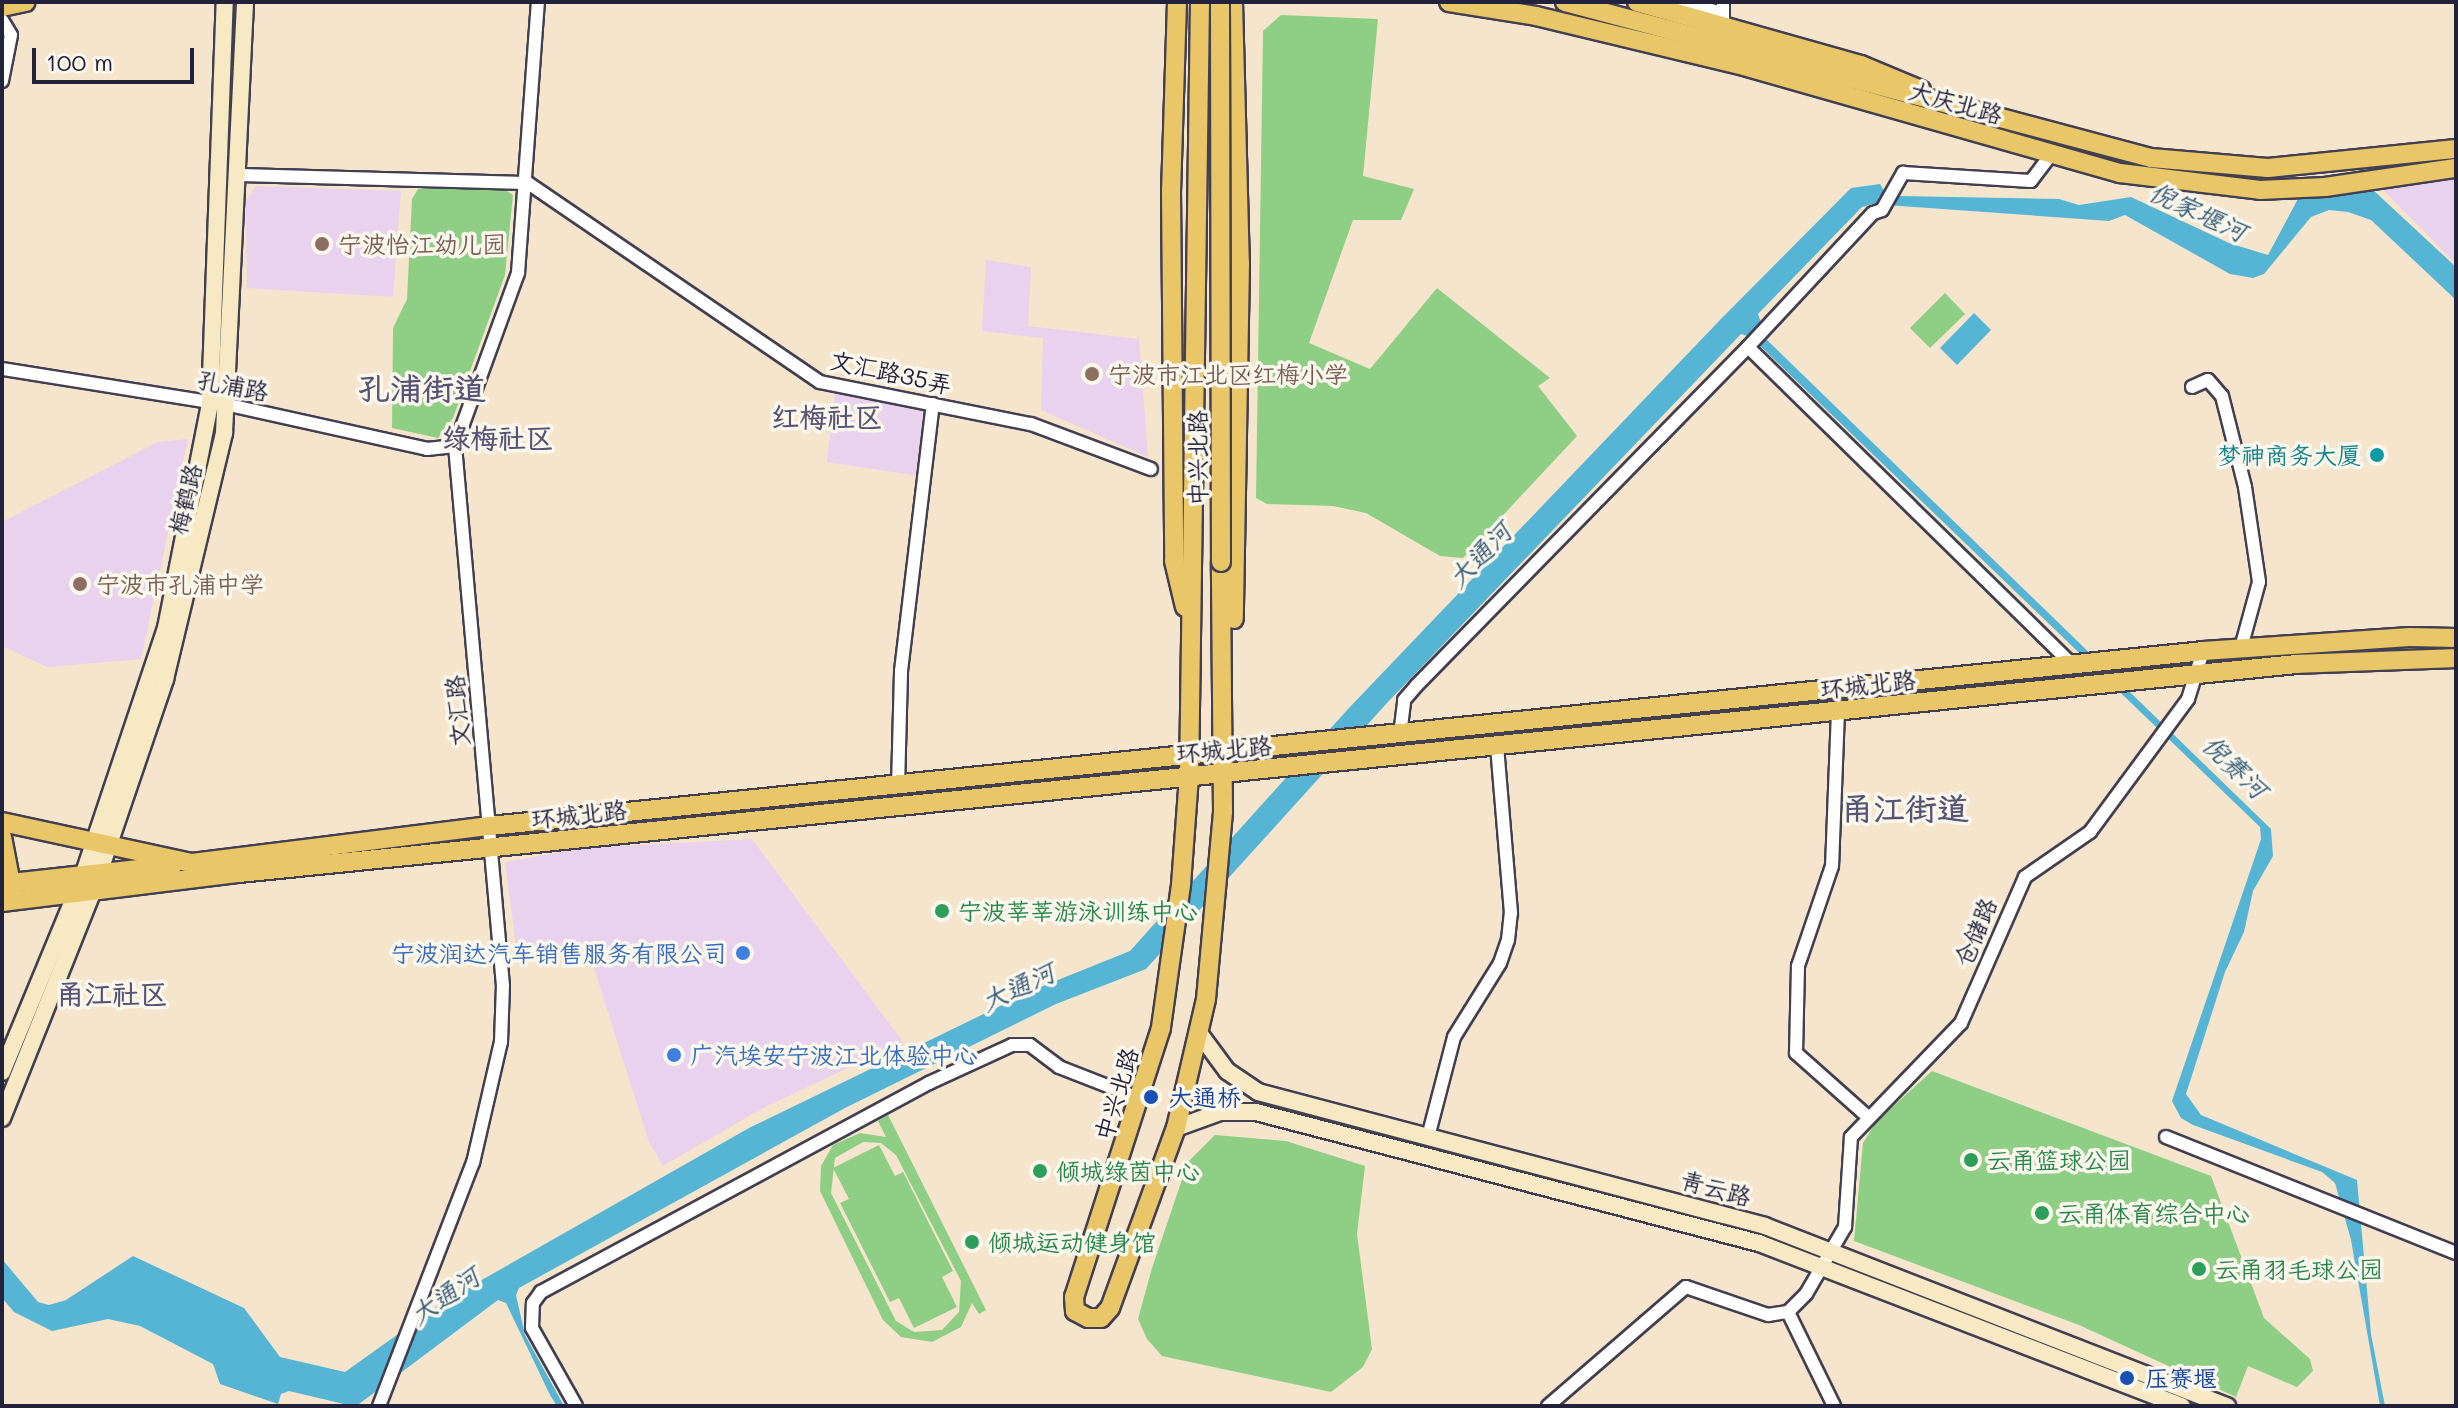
<!DOCTYPE html>
<meta charset="utf-8">
<style>
body{margin:0}
#map{position:relative;width:2458px;height:1408px;overflow:hidden;background:#f6e5cd;font-family:Mali,"LXGW WenKai TC",sans-serif}
div>[style]{position:absolute}
[style*='--x']{left:calc(var(--x)*1px);top:calc(var(--y)*1px);width:calc(var(--w)*1px);rotate:calc(var(--a)*1deg)}
.built>*{inset:0;background:#e8d2ee}
.green>*{inset:0;background:#8ece85}
.water>*{inset:0;background:#56b5d5}
.roads{filter:drop-shadow(2px 0 #423f51) drop-shadow(-2px 0 #423f51) drop-shadow(0 2px #423f51) drop-shadow(0 -2px #423f51)}
.street>*{height:12px;margin:-6px;padding:0 6px;transform-origin:6px;border-radius:6px;background:#fff}
.secondary>*{height:16px;margin:-8px;padding:0 8px;transform-origin:8px;border-radius:8px;background:#f6e9c3}
.primary>*{height:18px;margin:-9px;padding:0 9px;transform-origin:9px;border-radius:9px;background:#e9c769}
.bridges{filter:drop-shadow(2px 0 #423f51) drop-shadow(-2px 0 #423f51) drop-shadow(0 2px #423f51) drop-shadow(0 -2px #423f51)}
.primary-bridge>*{height:18px;margin:-9px;padding:0 9px;transform-origin:9px;border-radius:9px;background:#e9c769}
.dots>*{width:22px;height:22px;translate:-50% -50%;box-sizing:border-box;border:4px solid #fbf7ec;border-radius:50%}
span{translate:-50% -50%;white-space:nowrap;text-align:center;line-height:1.15;-webkit-text-stroke:7px #fbf7ec;paint-order:stroke}
.street-label{font-size:24px;color:#22223b}
.education-label{font-size:24px;color:#785e54}
.left{translate:0 -50%;text-align:left}
.culture-label{font-size:24px;color:#0d838f}
.right{translate:-100% -50%;text-align:right}
.leisure-label{font-size:24px;color:#27864d}
.shop-label{font-size:24px;color:#366cbe}
.transit-label{font-size:24px;color:#164399}
.water-label{font-size:26px;color:#375d79;font-style:italic}
.quarter-label{font-size:28px;color:#565474;font-weight:700}
.district-label{font-size:32px;color:#565474;font-weight:700}
.frame{position:absolute;inset:0;border:4px solid #22223b;pointer-events:none}
.scale{position:absolute;left:32px;top:48px;width:162px;height:36px;box-sizing:border-box;border:4px solid #22223b;border-top:0;padding-left:10px;font-size:24px;line-height:28px;white-space:nowrap;color:#22223b;-webkit-text-stroke:6px #fbf7ec;paint-order:stroke}
</style>
<div id="map">
<div class="built">
<div style="clip-path:polygon(2456px 177px,2456px 264px,2381px 188px)"></div>
<div style="clip-path:polygon(256px 186px,401px 191px,393px 297px,247px 288px,246px 200px)"></div>
<div style="clip-path:polygon(986px 260px,1031px 267px,1028px 326px,1139px 339px,1148px 457px,1041px 410px,1043px 338px,982px 331px)"></div>
<div style="clip-path:polygon(835px 391px,927px 410px,919px 476px,827px 462px)"></div>
<div style="clip-path:polygon(188px 439px,141px 659px,47px 667px,2px 646px,2px 522px,158px 442px)"></div>
<div style="clip-path:polygon(752px 839px,903px 1042px,763px 1108px,663px 1166px,649px 1142px,595px 971px,578px 943px,517px 954px,505px 862px,585px 848px)"></div>
</div>
<div class="green">
<div style="clip-path:polygon(1281px 15px,1378px 19px,1363px 176px,1414px 189px,1401px 220px,1353px 220px,1309px 343px,1370px 369px,1437px 288px,1550px 378px,1538px 386px,1577px 436px,1463px 558px,1440px 556px,1366px 513px,1333px 506px,1267px 504px,1256px 498px,1263px 31px)"></div>
<div style="clip-path:polygon(502px 188px,513px 195px,505px 275px,453px 418px,438px 438px,392px 428px,393px 328px,407px 299px,412px 199px,418px 189px)"></div>
<div style="clip-path:polygon(1945px 293px,1965px 314px,1930px 348px,1910px 328px)"></div>
<div style="clip-path:polygon(1932px 1071px,2211px 1176px,2264px 1318px,2310px 1359px,2313px 1371px,2297px 1387px,2248px 1366px,2236px 1397px,2079px 1325px,1854px 1241px,1863px 1143px,1876px 1122px)"></div>
<div style="clip-path:polygon(evenodd,888px 1115px,986px 1310px,979px 1314px,972px 1303px,961px 1327px,932px 1342px,901px 1337px,883px 1320px,820px 1191px,821px 1166px,833px 1145px,860px 1133px,886px 1137px,878px 1121px,888px 1115px,863px 1142px,881px 1143px,896px 1155px,961px 1281px,959px 1312px,942px 1330px,914px 1332px,896px 1321px,831px 1193px,835px 1158px,863px 1142px)"></div>
<div style="clip-path:polygon(1215px 1135px,1286px 1141px,1365px 1166px,1357px 1234px,1372px 1349px,1363px 1367px,1331px 1392px,1162px 1356px,1147px 1339px,1138px 1319px,1152px 1268px,1188px 1162px)"></div>
<div style="clip-path:polygon(879px 1145px,895px 1176px,903px 1172px,953px 1271px,942px 1277px,957px 1307px,914px 1328px,899px 1298px,890px 1302px,840px 1203px,849px 1199px,833px 1168px)"></div>
</div>
<div class="water">
<div style="clip-path:polygon(1880px 184px,1886px 194px,1899px 196px,2059px 199px,2079px 205px,2131px 197px,2229px 243px,2268px 255px,2299px 197px,2372px 189px,2456px 267px,2456px 300px,2371px 220px,2348px 212px,2329px 210px,2311px 217px,2264px 274px,2253px 278px,2230px 274px,2125px 215px,2109px 221px,1872px 204px,1862px 207px,1758px 314px,1767px 340px,2271px 829px,2273px 856px,2253px 891px,2244px 932px,2225px 972px,2186px 1094px,2201px 1115px,2357px 1180px,2371px 1334px,2385px 1406px,2380px 1406px,2351px 1240px,2335px 1183px,2322px 1172px,2193px 1125px,2181px 1118px,2172px 1101px,2261px 839px,2260px 827px,1751px 337px,1741px 334px,1387px 703px,1146px 969px,1056px 1004px,845px 1108px,519px 1288px,516px 1295px,525px 1335px,564px 1406px,557px 1406px,550px 1395px,506px 1303px,498px 1300px,359px 1404px,348px 1405px,289px 1391px,281px 1394px,278px 1404px,220px 1384px,213px 1364px,140px 1326px,108px 1319px,52px 1331px,14px 1312px,2px 1298px,2px 1259px,38px 1302px,49px 1305px,66px 1300px,133px 1256px,244px 1308px,280px 1357px,345px 1372px,443px 1302px,749px 1128px,1033px 990px,1130px 951px,1348px 709px,1719px 321px,1851px 188px)"></div>
<div style="clip-path:polygon(1974px 313px,1991px 330px,1957px 365px,1940px 348px)"></div>
</div>
<div class="roads">
<div class="street">
<div style="--x:1679;--y:2;--w:45;--a:14"></div>
<div style="--x:2;--y:20;--w:17;--a:59"></div>
<div style="--x:11;--y:35;--w:47;--a:101.1"></div>
<div style="--x:1723;--y:31;--w:29;--a:-90"></div>
<div style="--x:238;--y:175;--w:290;--a:1.6"></div>
<div style="--x:528;--y:183;--w:353;--a:34.3"></div>
<div style="--x:820;--y:382;--w:215;--a:11.3"></div>
<div style="--x:1031;--y:424;--w:128;--a:20.6"></div>
<div style="--x:1748;--y:347;--w:183;--a:-47"></div>
<div style="--x:1873;--y:213;--w:9;--a:-18"></div>
<div style="--x:1882;--y:210;--w:43;--a:-60.4"></div>
<div style="--x:1903;--y:173;--w:128;--a:3.6"></div>
<div style="--x:2031;--y:181;--w:34;--a:-53"></div>
<div style="--x:3;--y:369;--w:229;--a:9.1"></div>
<div style="--x:229;--y:405;--w:203;--a:12.5"></div>
<div style="--x:427;--y:449;--w:28;--a:-6"></div>
<div style="--x:2192;--y:387;--w:17;--a:-24"></div>
<div style="--x:2208;--y:380;--w:21;--a:49"></div>
<div style="--x:2222;--y:396;--w:94;--a:75.8"></div>
<div style="--x:2245;--y:487;--w:96;--a:81.6"></div>
<div style="--x:2259;--y:582;--w:68;--a:105.3"></div>
<div style="--x:1838;--y:711;--w:155;--a:92.2"></div>
<div style="--x:1832;--y:866;--w:106;--a:108.8"></div>
<div style="--x:1798;--y:966;--w:87;--a:91.3"></div>
<div style="--x:1796;--y:1053;--w:96;--a:41.6"></div>
<div style="--x:1400;--y:735;--w:35;--a:-83"></div>
<div style="--x:1404;--y:700;--w:18;--a:-49"></div>
<div style="--x:1416;--y:686;--w:474;--a:-45.6"></div>
<div style="--x:1748;--y:347;--w:453;--a:44.4"></div>
<div style="--x:898;--y:787;--w:116;--a:-88.5"></div>
<div style="--x:901;--y:671;--w:269;--a:-83.2"></div>
<div style="--x:1428;--y:1137;--w:103;--a:-75.4"></div>
<div style="--x:1454;--y:1037;--w:87;--a:-58.1"></div>
<div style="--x:1500;--y:963;--w:24;--a:-71"></div>
<div style="--x:1508;--y:940;--w:27;--a:-84"></div>
<div style="--x:1511;--y:913;--w:168;--a:-94.8"></div>
<div style="--x:2166;--y:1137;--w:312;--a:21.8"></div>
<div style="--x:1788;--y:1312;--w:105;--a:63.9"></div>
<div style="--x:379;--y:1406;--w:261;--a:-68.9"></div>
<div style="--x:473;--y:1163;--w:124;--a:-77"></div>
<div style="--x:501;--y:1042;--w:56;--a:-88"></div>
<div style="--x:503;--y:986;--w:542;--a:-95.08"></div>
<div style="--x:455;--y:446;--w:184;--a:-70"></div>
<div style="--x:518;--y:273;--w:272;--a:-85.8"></div>
<div style="--x:576;--y:1406;--w:90;--a:-119.4"></div>
<div style="--x:532;--y:1328;--w:25;--a:-88"></div>
<div style="--x:533;--y:1303;--w:14;--a:-54"></div>
<div style="--x:541;--y:1292;--w:441;--a:-28.3"></div>
<div style="--x:929;--y:1083;--w:91;--a:-24.6"></div>
<div style="--x:1012;--y:1045;--w:18;--a:0"></div>
<div style="--x:1030;--y:1045;--w:36;--a:37"></div>
<div style="--x:1059;--y:1067;--w:88;--a:21.3"></div>
<div style="--x:1548;--y:1406;--w:182;--a:-40.8"></div>
<div style="--x:1686;--y:1287;--w:87;--a:18.9"></div>
<div style="--x:1768;--y:1315;--w:20;--a:-9"></div>
<div style="--x:1788;--y:1312;--w:25;--a:-45"></div>
<div style="--x:1806;--y:1294;--w:78;--a:-59.8"></div>
<div style="--x:1845;--y:1227;--w:90;--a:-86.2"></div>
<div style="--x:1851;--y:1137;--w:158;--a:-46"></div>
<div style="--x:1961;--y:1023;--w:159;--a:-66.3"></div>
<div style="--x:2025;--y:877;--w:79;--a:-34.7"></div>
<div style="--x:2090;--y:832;--w:165;--a:-53.6"></div>
<div style="--x:2188;--y:699;--w:50;--a:-72.6"></div>
</div>
<div class="secondary">
<div style="--x:1199;--y:1033;--w:47;--a:53.6"></div>
<div style="--x:1227;--y:1071;--w:37;--a:34"></div>
<div style="--x:1258;--y:1092;--w:524;--a:14.8"></div>
<div style="--x:1765;--y:1226;--w:496;--a:21.3"></div>
<div style="--x:2;--y:1072;--w:212;--a:-67.5"></div>
<div style="--x:83;--y:876;--w:262;--a:-71.5"></div>
<div style="--x:166;--y:628;--w:229;--a:-78.9"></div>
<div style="--x:210;--y:403;--w:401;--a:-87.9"></div>
<div style="--x:2;--y:1118;--w:245;--a:-68.2"></div>
<div style="--x:93;--y:891;--w:224;--a:-71.2"></div>
<div style="--x:165;--y:679;--w:253;--a:-76.5"></div>
<div style="--x:224;--y:433;--w:432;--a:-87.2"></div>
<div style="--x:1176;--y:1128;--w:47;--a:-20"></div>
<div style="--x:1220;--y:1112;--w:36;--a:0"></div>
<div style="--x:1256;--y:1112;--w:520;--a:14.6"></div>
<div style="--x:1759;--y:1243;--w:453;--a:21.1"></div>
</div>
<div class="primary">
<div style="--x:1177;--y:2;--w:188;--a:91.8"></div>
<div style="--x:1171;--y:190;--w:371;--a:89.5"></div>
<div style="--x:1174;--y:561;--w:47;--a:76.6"></div>
<div style="--x:1200;--y:2;--w:774;--a:90.81"></div>
<div style="--x:1189;--y:776;--w:109;--a:94.2"></div>
<div style="--x:1181;--y:885;--w:144;--a:98"></div>
<div style="--x:1161;--y:1028;--w:283;--a:107.9"></div>
<div style="--x:1074;--y:1297;--w:14;--a:86"></div>
<div style="--x:1075;--y:1311;--w:15;--a:28"></div>
<div style="--x:1088;--y:1318;--w:13;--a:0"></div>
<div style="--x:1101;--y:1318;--w:13;--a:-48"></div>
<div style="--x:1110;--y:1308;--w:192;--a:-69.9"></div>
<div style="--x:1176;--y:1128;--w:132;--a:-76.9"></div>
<div style="--x:1206;--y:999;--w:189;--a:-84.8"></div>
<div style="--x:1223;--y:811;--w:249;--a:-90.5"></div>
<div style="--x:1233;--y:2;--w:261;--a:88.5"></div>
<div style="--x:1240;--y:263;--w:356;--a:91"></div>
<div style="--x:1449;--y:2;--w:88;--a:9.1"></div>
<div style="--x:1536;--y:16;--w:214;--a:13.5"></div>
<div style="--x:1744;--y:66;--w:391;--a:15.9"></div>
<div style="--x:2120;--y:173;--w:141;--a:6.9"></div>
<div style="--x:2260;--y:190;--w:65;--a:-2.6"></div>
<div style="--x:2325;--y:187;--w:132;--a:-8.3"></div>
<div style="--x:1565;--y:2;--w:606;--a:14.91"></div>
<div style="--x:2151;--y:158;--w:117;--a:4.9"></div>
<div style="--x:2268;--y:168;--w:189;--a:-5.8"></div>
<div style="--x:1637;--y:2;--w:233;--a:15.7"></div>
<div style="--x:1861;--y:65;--w:65;--a:22.6"></div>
<div style="--x:2;--y:7;--w:24;--a:-12"></div>
<div style="--x:2;--y:822;--w:194;--a:12.2"></div>
<div style="--x:192;--y:863;--w:300;--a:-7.1"></div>
<div style="--x:490;--y:826;--w:1722;--a:-5.83"></div>
<div style="--x:2203;--y:651;--w:207;--a:-3.9"></div>
<div style="--x:2410;--y:637;--w:46;--a:1.2"></div>
<div style="--x:2;--y:837;--w:58;--a:79.1"></div>
<div style="--x:2;--y:884;--w:172;--a:-6.3"></div>
<div style="--x:2;--y:902;--w:239;--a:-7"></div>
<div style="--x:239;--y:873;--w:2068;--a:-5.8"></div>
<div style="--x:2296;--y:664;--w:160;--a:-2.1"></div>
</div>
</div>
<div class="bridges">
<div class="primary-bridge">
<div style="--x:1220;--y:2;--w:560;--a:89.9"></div>
</div>
</div>
<div class="dots">
<div style="left:322px;top:244px;background:#8d6e63"></div>
<div style="left:1092px;top:374px;background:#8d6e63"></div>
<div style="left:2377px;top:455px;background:#0f9aa8"></div>
<div style="left:80px;top:584px;background:#8d6e63"></div>
<div style="left:942px;top:911px;background:#2e9e5b"></div>
<div style="left:743px;top:953px;background:#3f7fe0"></div>
<div style="left:674px;top:1055px;background:#3f7fe0"></div>
<div style="left:1151px;top:1097px;background:#1a4fb4"></div>
<div style="left:1971px;top:1160px;background:#2e9e5b"></div>
<div style="left:1040px;top:1171px;background:#2e9e5b"></div>
<div style="left:2042px;top:1213px;background:#2e9e5b"></div>
<div style="left:972px;top:1242px;background:#2e9e5b"></div>
<div style="left:2199px;top:1269px;background:#2e9e5b"></div>
<div style="left:2127px;top:1378px;background:#1a4fb4"></div>
</div>
<div class="street-label">
<span style="left:1956px;top:102px;rotate:16deg">大庆北路</span>
<span style="left:891px;top:372px;rotate:12deg">文汇路35弄</span>
<span style="left:233px;top:385px;rotate:11deg">孔浦路</span>
<span style="left:1197px;top:458px;rotate:-90deg">中兴北路</span>
<span style="left:185px;top:499px;rotate:-77deg">梅鹤路</span>
<span style="left:1868px;top:684px;rotate:-6deg">环城北路</span>
<span style="left:457px;top:711px;rotate:-95deg">文汇路</span>
<span style="left:1224px;top:749px;rotate:-5deg">环城北路</span>
<span style="left:579px;top:814px;rotate:-6deg">环城北路</span>
<span style="left:1975px;top:932px;rotate:-67deg">仓储路</span>
<span style="left:1116px;top:1094px;rotate:-73deg">中兴北路</span>
<span style="left:1716px;top:1188px;rotate:15deg">青云路</span>
</div>
<div class="education-label">
<span class="left" style="left:338px;top:244px">宁波怡江幼儿园</span>
<span class="left" style="left:1108px;top:374px">宁波市江北区红梅小学</span>
<span class="left" style="left:96px;top:584px">宁波市孔浦中学</span>
</div>
<div class="culture-label">
<span class="right" style="left:2361px;top:455px">梦神商务大厦</span>
</div>
<div class="leisure-label">
<span class="left" style="left:958px;top:911px">宁波莘莘游泳训练中心</span>
<span class="left" style="left:1987px;top:1160px">云甬篮球公园</span>
<span class="left" style="left:1056px;top:1171px">倾城绿茵中心</span>
<span class="left" style="left:2058px;top:1213px">云甬体育综合中心</span>
<span class="left" style="left:988px;top:1242px">倾城运动健身馆</span>
<span class="left" style="left:2215px;top:1269px">云甬羽毛球公园</span>
</div>
<div class="shop-label">
<span class="right" style="left:727px;top:953px">宁波润达汽车销售服务有限公司</span>
<span class="left" style="left:690px;top:1055px">广汽埃安宁波江北体验中心</span>
</div>
<div class="transit-label">
<span class="left" style="left:1169px;top:1097px">大通桥</span>
<span class="left" style="left:2145px;top:1378px">压赛堰</span>
</div>
<div class="water-label">
<span style="left:2198px;top:212px;rotate:25deg">倪家堰河</span>
<span style="left:1480px;top:555px;rotate:-46deg">大通河</span>
<span style="left:2235px;top:767px;rotate:44deg">倪赛河</span>
<span style="left:1018px;top:987px;rotate:-25deg">大通河</span>
<span style="left:445px;top:1296px;rotate:-35deg">大通河</span>
</div>
<div class="quarter-label">
<span style="left:827px;top:416px">红梅社区</span>
<span style="left:498px;top:437px">绿梅社区</span>
<span style="left:112px;top:993px">甬江社区</span>
</div>
<div class="district-label">
<span style="left:422px;top:387px">孔浦街道</span>
<span style="left:1905px;top:807px">甬江街道</span>
</div>
<div class="frame"></div>
<div class="scale">100 m</div>
</div>
